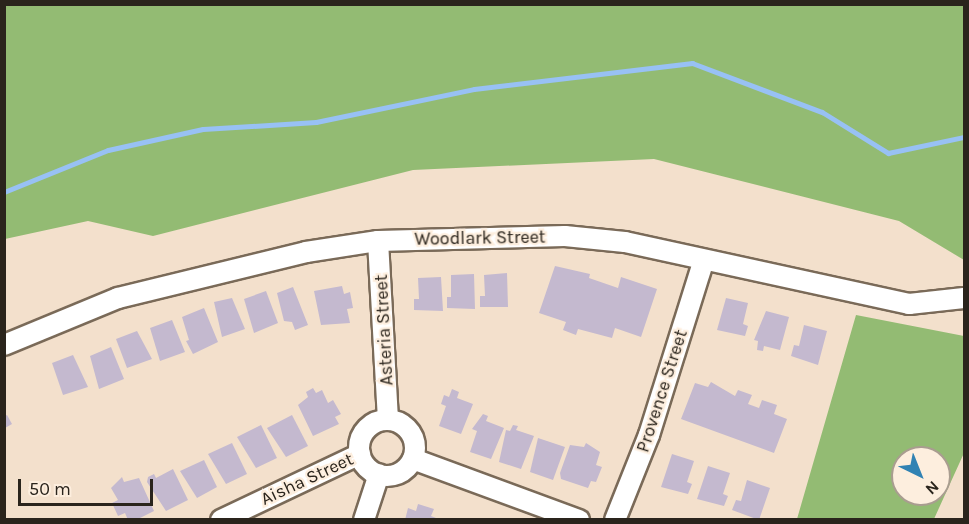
<!DOCTYPE html>
<style>
body{margin:0}
#map{position:relative;width:969px;height:524px;overflow:hidden;background:#f3e0cc;font-family:Karla,sans-serif}
div>[style]{position:absolute}
[style*='--x']{left:calc(var(--x)*1px);top:calc(var(--y)*1px);width:calc(var(--w)*1px);rotate:calc(var(--a)*1deg)}
.forest>*{inset:0;background:#93bb73}
.stream>*{height:5px;margin:-2.5px;padding:0 2.5px;transform-origin:2.5px;border-radius:2.5px;background:#98c1f4}
.building>*{inset:0;background:#c4b9cf}
.roads{filter:drop-shadow(2px 0 #7a6a58) drop-shadow(-2px 0 #7a6a58) drop-shadow(0 2px #7a6a58) drop-shadow(0 -2px #7a6a58)}
.minor>*{height:20px;margin:-10px;padding:0 10px;transform-origin:10px;border-radius:10px;background:#fff}
.minor>.ring{margin:-10px;padding:0;box-sizing:content-box;background:none;border:20px solid #fff;border-radius:50%}
span{translate:-50% -50%;white-space:nowrap;text-align:center;line-height:1.15;-webkit-text-stroke:4.5px #fdeede;paint-order:stroke}
.street-label{font-size:18px;color:#2a241c}
.frame{position:absolute;inset:0;border:6px solid #2a241c;pointer-events:none}
.north{position:absolute;left:891px;top:446px;width:60px;height:60px;box-sizing:border-box;background:#fdeede;border:2px solid #a99d90;border-radius:50%;rotate:137deg;font-size:16px;font-weight:700;line-height:24px;text-align:center;color:#2a241c}
.north::after{content:'';display:block;margin:auto;width:21px;height:27px;background:#3182b3;clip-path:polygon(50% 0,100% 100%,50% 72%,0 100%)}
.scale{position:absolute;left:18px;top:479px;width:135px;height:27px;box-sizing:border-box;border:3px solid #2a241c;border-top:0;padding-left:8px;font-size:18px;line-height:21px;white-space:nowrap;color:#2a241c;-webkit-text-stroke:4px #fdeede;paint-order:stroke}
</style>
<div id="map">
<div class="forest">
<div style="clip-path:polygon(4px 5px,964px 5px,964px 260px,899px 221px,654px 159px,413px 170px,153px 236px,88px 221px,5px 239px)"></div>
<div style="clip-path:polygon(evenodd,856px 315px,964px 336px,964px 453px,934px 519px,797px 519px,856px 315px,903px 458px,939px 458px,939px 494px,903px 494px,903px 458px)"></div>
</div>
<div class="stream">
<div style="--x:4;--y:192;--w:112;--a:-22"></div>
<div style="--x:108;--y:150;--w:97;--a:-12.5"></div>
<div style="--x:203;--y:129;--w:113;--a:-3.5"></div>
<div style="--x:316;--y:122;--w:161;--a:-11.8"></div>
<div style="--x:474;--y:89;--w:220;--a:-6.8"></div>
<div style="--x:692;--y:63;--w:139;--a:20.7"></div>
<div style="--x:822;--y:112;--w:78;--a:31.8"></div>
<div style="--x:888;--y:153;--w:78;--a:-11.9"></div>
</div>
<div class="building">
<div style="clip-path:polygon(555px 266px,590px 274px,589px 278px,618px 288px,621px 277px,657px 289px,641px 337px,615px 328px,612px 338px,578px 329px,576px 335px,563px 330px,566px 322px,539px 313px)"></div>
<div style="clip-path:polygon(507px 273px,508px 307px,480px 307px,480px 296px,485px 296px,484px 275px)"></div>
<div style="clip-path:polygon(474px 274px,475px 309px,447px 308px,447px 297px,451px 297px,451px 275px)"></div>
<div style="clip-path:polygon(441px 277px,443px 311px,414px 310px,414px 299px,419px 299px,418px 278px)"></div>
<div style="clip-path:polygon(342px 286px,344px 294px,350px 292px,353px 308px,347px 309px,350px 323px,321px 325px,314px 291px)"></div>
<div style="clip-path:polygon(293px 287px,308px 325px,295px 330px,292px 322px,284px 321px,277px 293px)"></div>
<div style="clip-path:polygon(266px 291px,278px 323px,254px 333px,244px 299px)"></div>
<div style="clip-path:polygon(232px 298px,245px 329px,222px 337px,214px 302px)"></div>
<div style="clip-path:polygon(726px 298px,748px 303px,743px 324px,748px 326px,745px 336px,717px 330px)"></div>
<div style="clip-path:polygon(204px 308px,218px 342px,193px 354px,186px 341px,189px 340px,182px 317px)"></div>
<div style="clip-path:polygon(766px 311px,789px 317px,780px 350px,764px 346px,763px 351px,757px 350px,758px 341px,754px 340px)"></div>
<div style="clip-path:polygon(172px 320px,185px 352px,160px 361px,150px 328px)"></div>
<div style="clip-path:polygon(804px 325px,827px 331px,818px 365px,791px 356px,794px 345px,799px 346px)"></div>
<div style="clip-path:polygon(137px 331px,152px 359px,127px 368px,116px 339px)"></div>
<div style="clip-path:polygon(111px 347px,124px 379px,99px 389px,90px 356px)"></div>
<div style="clip-path:polygon(73px 355px,88px 387px,63px 395px,52px 363px)"></div>
<div style="clip-path:polygon(711px 382px,735px 396px,738px 390px,752px 395px,748px 404px,759px 408px,762px 400px,777px 405px,774px 414px,787px 419px,774px 453px,681px 419px,695px 383px,708px 387px)"></div>
<div style="clip-path:polygon(313px 388px,316px 393px,322px 390px,328px 403px,333px 400px,341px 414px,335px 417px,339px 424px,313px 436px,298px 405px,308px 397px,306px 392px)"></div>
<div style="clip-path:polygon(452px 389px,459px 392px,457px 398px,473px 404px,461px 434px,439px 426px,446px 406px,441px 404px,444px 395px,449px 397px)"></div>
<div style="clip-path:polygon(483px 414px,488px 416px,486px 421px,504px 428px,491px 459px,470px 452px,477px 431px,472px 429px)"></div>
<div style="clip-path:polygon(7px 415px,12px 424px,5px 428px,5px 416px)"></div>
<div style="clip-path:polygon(292px 415px,308px 446px,286px 457px,267px 428px)"></div>
<div style="clip-path:polygon(261px 425px,277px 458px,256px 468px,237px 437px)"></div>
<div style="clip-path:polygon(513px 425px,518px 426px,516px 430px,534px 436px,521px 469px,499px 462px,506px 430px,510px 431px)"></div>
<div style="clip-path:polygon(538px 438px,565px 447px,553px 480px,530px 472px)"></div>
<div style="clip-path:polygon(232px 443px,247px 474px,226px 484px,208px 454px)"></div>
<div style="clip-path:polygon(586px 443px,600px 452px,596px 465px,602px 467px,596px 482px,591px 481px,588px 488px,561px 479px,560px 473px,570px 445px,584px 447px)"></div>
<div style="clip-path:polygon(672px 454px,694px 461px,687px 482px,692px 484px,688px 494px,661px 487px)"></div>
<div style="clip-path:polygon(204px 460px,217px 487px,197px 498px,180px 471px)"></div>
<div style="clip-path:polygon(708px 466px,730px 473px,723px 494px,728px 496px,724px 506px,697px 499px)"></div>
<div style="clip-path:polygon(173px 469px,188px 500px,166px 511px,147px 482px,148px 477px,154px 474px,156px 478px)"></div>
<div style="clip-path:polygon(122px 477px,124px 482px,139px 478px,154px 511px,136px 520px,128px 520px,125px 513px,118px 516px,112px 503px,118px 500px,111px 488px)"></div>
<div style="clip-path:polygon(747px 480px,770px 488px,759px 520px,732px 510px,736px 500px,741px 501px)"></div>
<div style="clip-path:polygon(418px 504px,434px 509px,431px 516px,441px 520px,405px 520px,408px 508px,416px 511px)"></div>
</div>
<div class="roads">
<div class="minor">
<div style="--x:378;--y:241;--w:179;--a:86.8"></div>
<div style="--x:4;--y:345;--w:123;--a:-22.4"></div>
<div style="--x:118;--y:298;--w:194;--a:-13.7"></div>
<div style="--x:306;--y:252;--w:73;--a:-8.7"></div>
<div style="--x:378;--y:241;--w:187;--a:-1.5"></div>
<div style="--x:565;--y:236;--w:60;--a:5.7"></div>
<div style="--x:625;--y:242;--w:291;--a:12.3"></div>
<div style="--x:909;--y:304;--w:55;--a:-6.2"></div>
<div class="ring" style="left:359px;top:420px;width:36px;height:36px"></div>
<div style="--x:413;--y:459;--w:177;--a:20.2"></div>
<div style="--x:221;--y:520;--w:154;--a:-25.4"></div>
<div style="--x:364;--y:520;--w:48;--a:-71.9"></div>
<div style="--x:615;--y:520;--w:92;--a:-68.2"></div>
<div style="--x:649;--y:435;--w:183;--a:-72.6"></div>
</div>
</div>
<div class="street-label">
<span style="left:480px;top:238px;rotate:-1deg">Woodlark Street</span>
<span style="left:384px;top:330px;rotate:-93deg">Asteria Street</span>
<span style="left:662px;top:391px;rotate:-72deg">Provence Street</span>
<span style="left:307px;top:479px;rotate:-25deg">Aisha Street</span>
</div>
<div class="frame"></div>
<div class="north">N</div>
<div class="scale">50 m</div>
</div>
